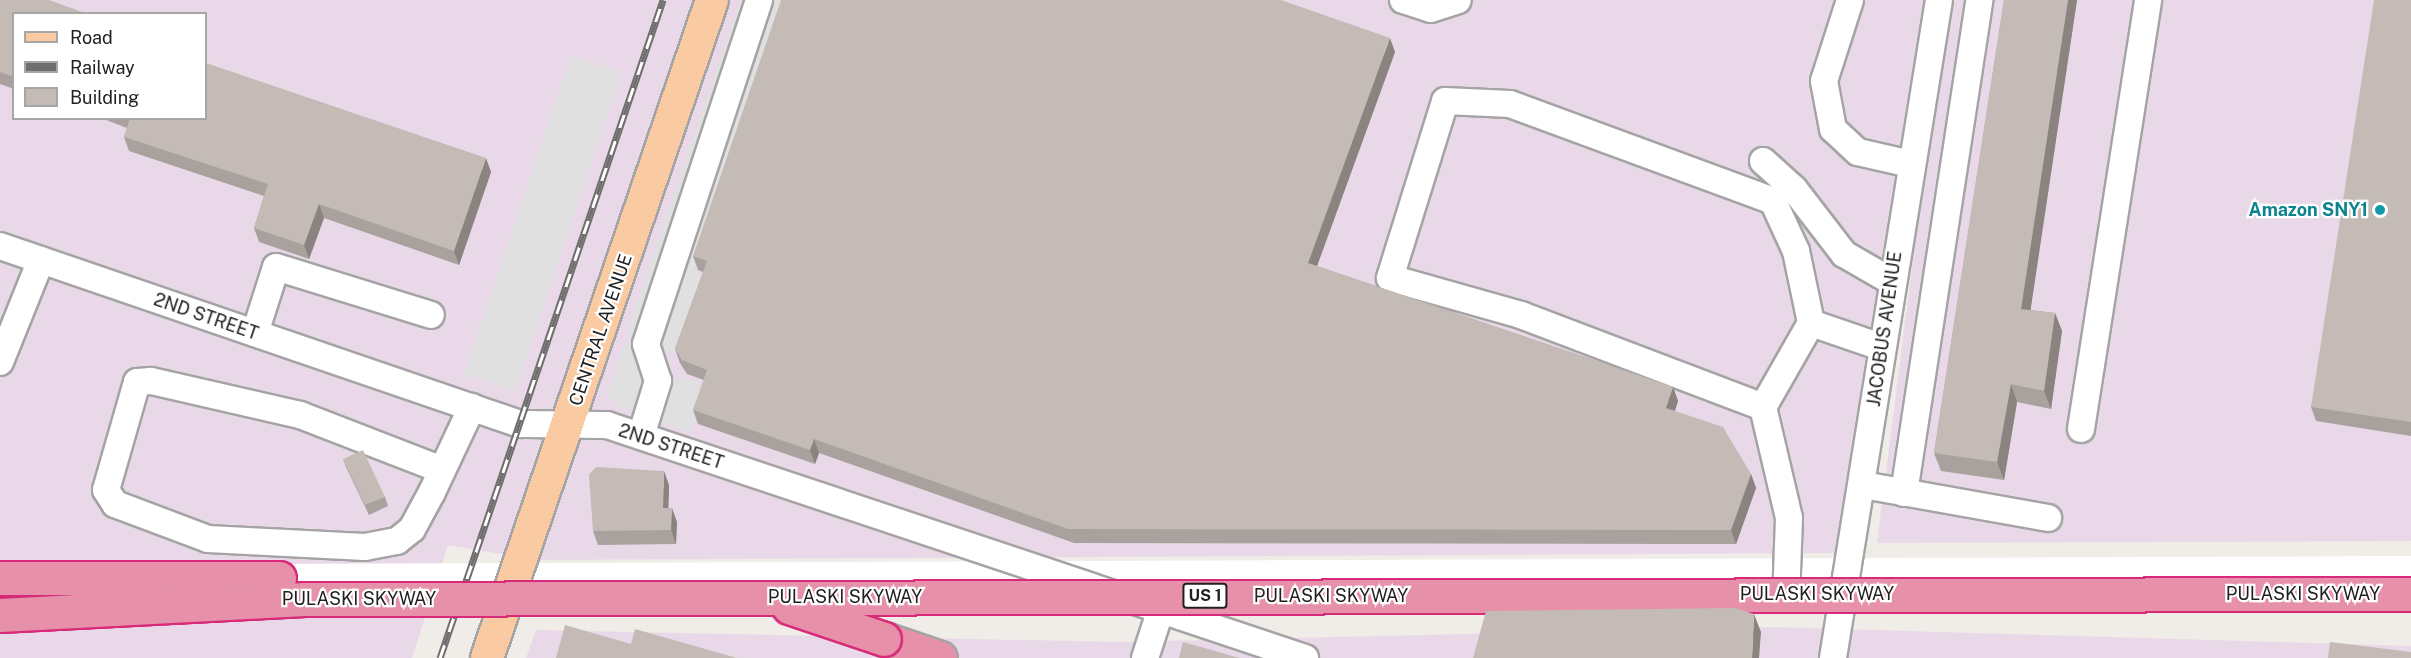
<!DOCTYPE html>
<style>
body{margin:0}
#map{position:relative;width:2411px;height:658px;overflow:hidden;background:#f0ece7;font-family:"Public Sans",sans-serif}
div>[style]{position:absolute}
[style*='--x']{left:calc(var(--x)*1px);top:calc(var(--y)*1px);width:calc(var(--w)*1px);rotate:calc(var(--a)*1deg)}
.industrial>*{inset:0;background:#e9d9e8}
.parking>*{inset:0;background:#e0e0e0}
.pier>*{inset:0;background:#fff}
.roads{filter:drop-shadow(2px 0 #a4a4a4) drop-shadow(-2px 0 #a4a4a4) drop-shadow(0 2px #a4a4a4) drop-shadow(0 -2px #a4a4a4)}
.minor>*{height:26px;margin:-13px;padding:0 13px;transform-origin:13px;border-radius:13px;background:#fff}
.major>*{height:32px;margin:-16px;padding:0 16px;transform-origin:16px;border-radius:16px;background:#facaa2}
.highway>*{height:33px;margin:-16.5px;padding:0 16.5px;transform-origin:16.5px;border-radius:16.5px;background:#e690a9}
.rail>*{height:7px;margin-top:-3.5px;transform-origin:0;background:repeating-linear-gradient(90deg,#fff 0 14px,#6e6e6e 0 28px);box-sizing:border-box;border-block:2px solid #6e6e6e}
.bridges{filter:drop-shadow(2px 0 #d82a78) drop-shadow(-2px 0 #d82a78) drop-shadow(0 2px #d82a78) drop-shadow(0 -2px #d82a78)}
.highway-bridge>*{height:33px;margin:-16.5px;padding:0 16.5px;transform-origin:16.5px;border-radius:16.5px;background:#e690a9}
.wall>*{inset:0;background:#a9a19d}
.shaded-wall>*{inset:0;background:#8a837f}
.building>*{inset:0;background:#c5bbb6}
.dots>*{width:16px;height:16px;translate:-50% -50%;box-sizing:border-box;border:3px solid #fff;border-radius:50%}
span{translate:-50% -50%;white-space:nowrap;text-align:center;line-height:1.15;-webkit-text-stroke:4.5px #fff;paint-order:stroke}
.shield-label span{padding:2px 4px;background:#fff;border:2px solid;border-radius:4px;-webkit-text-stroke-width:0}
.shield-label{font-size:16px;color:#202020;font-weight:700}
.culture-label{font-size:18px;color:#0d838f;font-weight:700}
.right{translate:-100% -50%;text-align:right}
.street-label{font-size:18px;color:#202020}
.legend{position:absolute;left:12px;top:12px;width:195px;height:108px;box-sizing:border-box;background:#fff;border:2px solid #a6a6a6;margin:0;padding:8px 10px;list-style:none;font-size:18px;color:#202020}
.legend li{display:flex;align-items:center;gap:12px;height:30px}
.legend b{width:30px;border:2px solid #a6a6a6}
</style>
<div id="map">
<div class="industrial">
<div style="clip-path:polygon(evenodd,0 0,1933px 0,1835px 553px,537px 560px,448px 545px,412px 658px,0 658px,0 0,14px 14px,206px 14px,206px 118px,14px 118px,14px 14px)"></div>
<div style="clip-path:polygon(1946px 0,2411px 0,2411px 541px,1877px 543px)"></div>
<div style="clip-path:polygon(1773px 627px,2411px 646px,2411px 658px,526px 658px,536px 630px,1121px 642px)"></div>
</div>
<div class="parking">
<div style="clip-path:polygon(740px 0,784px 0,694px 271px,704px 277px,675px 353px,626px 336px)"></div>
<div style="clip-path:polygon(571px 56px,622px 72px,515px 391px,464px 374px)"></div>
<div style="clip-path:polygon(624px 341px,671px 360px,668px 370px,675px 383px,681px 377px,707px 386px,690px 433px,622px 409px,608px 395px)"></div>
</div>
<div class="pier">
<div style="clip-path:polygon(2411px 556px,2411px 610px,281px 610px,0 632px,0 565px)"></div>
</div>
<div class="roads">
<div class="minor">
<div style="--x:1403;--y:0;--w:29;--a:18"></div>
<div style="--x:1431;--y:9;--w:28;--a:-18"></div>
<div style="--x:1850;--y:0;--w:85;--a:107.8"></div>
<div style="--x:1824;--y:81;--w:49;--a:79.4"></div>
<div style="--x:1833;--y:129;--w:34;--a:43"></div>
<div style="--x:1858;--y:152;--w:54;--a:12.8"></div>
<div style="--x:1763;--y:161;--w:42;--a:42.1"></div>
<div style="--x:1794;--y:189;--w:82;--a:52.4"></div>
<div style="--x:1844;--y:254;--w:54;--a:29.9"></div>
<div style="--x:0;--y:246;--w:550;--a:18.9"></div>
<div style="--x:520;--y:424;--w:87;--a:0.7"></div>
<div style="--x:607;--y:425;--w:736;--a:18.46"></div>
<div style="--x:1811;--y:323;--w:97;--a:119.7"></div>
<div style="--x:1763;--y:407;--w:259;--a:-159.2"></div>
<div style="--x:1521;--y:315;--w:136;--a:-164.2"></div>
<div style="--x:1390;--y:278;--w:185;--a:-72.7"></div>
<div style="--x:1445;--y:101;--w:65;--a:2.6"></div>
<div style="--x:1510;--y:104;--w:280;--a:20.2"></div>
<div style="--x:1773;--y:201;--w:55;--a:65.3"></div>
<div style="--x:1796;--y:251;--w:74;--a:78.2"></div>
<div style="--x:1811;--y:323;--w:74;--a:18.9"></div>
<div style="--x:255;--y:333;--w:69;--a:-72.3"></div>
<div style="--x:276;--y:267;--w:162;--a:17.2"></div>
<div style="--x:0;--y:362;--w:110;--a:-68.1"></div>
<div style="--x:1763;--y:407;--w:114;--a:76.8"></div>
<div style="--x:1789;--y:518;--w:80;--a:92.1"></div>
<div style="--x:2081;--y:429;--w:434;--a:-81.1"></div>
<div style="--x:641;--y:436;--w:58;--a:-72.8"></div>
<div style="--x:658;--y:381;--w:39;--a:-108"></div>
<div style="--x:646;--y:344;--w:362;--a:-71.8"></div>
<div style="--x:442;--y:470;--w:152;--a:-158.8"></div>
<div style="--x:300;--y:415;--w:153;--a:-167.1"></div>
<div style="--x:151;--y:381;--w:14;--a:176"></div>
<div style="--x:137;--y:382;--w:112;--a:106"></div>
<div style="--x:106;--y:490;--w:17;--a:57"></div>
<div style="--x:115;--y:504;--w:99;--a:20.6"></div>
<div style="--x:208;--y:539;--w:157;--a:2.9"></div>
<div style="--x:365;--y:547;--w:33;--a:-11"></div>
<div style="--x:397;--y:541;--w:19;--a:-39"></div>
<div style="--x:412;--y:529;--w:42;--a:-61.6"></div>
<div style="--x:432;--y:492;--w:94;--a:-64.8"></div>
<div style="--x:1863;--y:485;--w:188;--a:10.1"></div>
<div style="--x:1904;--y:493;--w:499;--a:-81.3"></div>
<div style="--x:1145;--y:658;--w:52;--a:-71.9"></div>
<div style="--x:1833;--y:658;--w:666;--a:-80.85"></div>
</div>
<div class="major">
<div style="--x:487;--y:658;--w:695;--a:-71.12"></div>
</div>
<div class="highway">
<div style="--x:884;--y:639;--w:59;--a:18.7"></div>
</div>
</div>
<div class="rail">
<div style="--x:440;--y:658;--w:695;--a:-71.28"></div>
</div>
<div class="bridges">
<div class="highway-bridge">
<div style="--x:0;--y:578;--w:279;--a:0"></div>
<div style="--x:789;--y:607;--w:100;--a:18.6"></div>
<div style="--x:0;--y:615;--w:305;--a:-3"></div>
<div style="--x:305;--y:599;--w:2106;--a:-0.14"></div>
</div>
</div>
<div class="wall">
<div style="clip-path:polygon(0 0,14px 14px,14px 89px,0 84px)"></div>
<div style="clip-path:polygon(2004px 0,2077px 0,2030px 310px,2055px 313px,2062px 331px,2051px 409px,2017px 402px,2004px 480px,1941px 471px,1934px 453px)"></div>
<div style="clip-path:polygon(2411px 0,2411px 436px,2316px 421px,2311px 407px)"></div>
<div style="clip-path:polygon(1395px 52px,1317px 266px,1673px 387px,1678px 401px,1675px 411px,1751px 474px,1756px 488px,1736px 544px,1074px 543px,819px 453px,815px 464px,698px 424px,693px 410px,704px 380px,687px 374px,680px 363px,675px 349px,703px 272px,698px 270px,693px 256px)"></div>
<div style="clip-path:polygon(101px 118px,206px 118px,491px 172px,459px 265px,324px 218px,309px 259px,259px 242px,254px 228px,264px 196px,129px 151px,124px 137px,127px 128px)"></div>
<div style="clip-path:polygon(343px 459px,385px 497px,388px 506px,369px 515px,347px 469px)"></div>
<div style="clip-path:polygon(669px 485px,668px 508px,677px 522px,676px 544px,598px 545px,593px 531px)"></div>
</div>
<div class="shaded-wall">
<div style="clip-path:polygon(2068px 0,2077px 0,2028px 327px,2021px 309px)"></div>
<div style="clip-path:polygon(1390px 38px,1395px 52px,1313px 277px,1308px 263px)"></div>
<div style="clip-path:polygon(486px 158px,491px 172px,459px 265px,454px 251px)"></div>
<div style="clip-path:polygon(319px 204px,324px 218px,309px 259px,304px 245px)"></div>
<div style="clip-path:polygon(2055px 313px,2062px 331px,2051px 409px,2044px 391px)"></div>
<div style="clip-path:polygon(2011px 384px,2017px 402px,2004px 480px,1997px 462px)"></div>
<div style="clip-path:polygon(1673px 387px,1678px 401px,1671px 422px,1666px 408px)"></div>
<div style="clip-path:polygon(814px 439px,819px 453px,815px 464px,810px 450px)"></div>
<div style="clip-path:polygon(664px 471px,669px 485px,668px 522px,663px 508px)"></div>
<div style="clip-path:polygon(1751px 474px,1756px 488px,1736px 544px,1731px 530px)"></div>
<div style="clip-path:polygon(672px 508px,677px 522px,676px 544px,671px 530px)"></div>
<div style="clip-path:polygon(1754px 614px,1761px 632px,1759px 658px,1752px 658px)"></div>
</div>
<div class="building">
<div style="clip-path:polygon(0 0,49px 0,88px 14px,14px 14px,14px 77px,0 72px)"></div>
<div style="clip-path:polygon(781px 0,1281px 0,1390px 38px,1308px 263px,1673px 387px,1666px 408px,1723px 427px,1751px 474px,1731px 530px,1068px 529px,814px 439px,810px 450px,693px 410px,707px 370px,682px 360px,675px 349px,707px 261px,693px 256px)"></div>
<div style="clip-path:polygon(2004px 0,2068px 0,2021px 309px,2055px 313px,2044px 391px,2011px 384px,1997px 462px,1934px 453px)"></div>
<div style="clip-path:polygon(2374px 0,2411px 0,2411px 422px,2311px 407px)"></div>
<div style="clip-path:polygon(206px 63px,486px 158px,454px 251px,319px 204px,304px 245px,254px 228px,268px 184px,124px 137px,130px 118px,206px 118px)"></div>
<div style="clip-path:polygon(363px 450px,385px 497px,365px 505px,343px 459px)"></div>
<div style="clip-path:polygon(596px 467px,664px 471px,663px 508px,672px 508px,671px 530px,593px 531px,589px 475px)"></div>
<div style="clip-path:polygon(1735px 608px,1754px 614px,1752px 658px,1473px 658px,1486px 611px)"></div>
<div style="clip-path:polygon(565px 625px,631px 644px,635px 629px,737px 658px,556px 658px)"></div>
<div style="clip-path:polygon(1183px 642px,1240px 658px,1179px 658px)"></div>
<div style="clip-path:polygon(2330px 642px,2411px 652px,2411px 658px,2328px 658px)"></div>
</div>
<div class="dots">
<div style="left:2380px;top:210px;background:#0f9aa8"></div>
</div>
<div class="shield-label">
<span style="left:1205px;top:596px">US 1</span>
</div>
<div class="culture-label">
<span class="right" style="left:2368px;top:210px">Amazon SNY1</span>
</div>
<div class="street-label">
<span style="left:206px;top:317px;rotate:19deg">2ND STREET</span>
<span style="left:1885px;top:329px;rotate:-82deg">JACOBUS AVENUE</span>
<span style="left:601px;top:330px;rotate:-71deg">CENTRAL AVENUE</span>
<span style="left:671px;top:447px;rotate:18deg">2ND STREET</span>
<span style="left:1817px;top:594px">PULASKI SKYWAY</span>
<span style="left:2303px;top:594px">PULASKI SKYWAY</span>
<span style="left:1331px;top:596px">PULASKI SKYWAY</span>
<span style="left:845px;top:597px">PULASKI SKYWAY</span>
<span style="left:359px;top:599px">PULASKI SKYWAY</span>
</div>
<ul class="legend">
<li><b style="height:8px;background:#facaa2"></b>Road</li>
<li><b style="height:8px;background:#6e6e6e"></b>Railway</li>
<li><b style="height:16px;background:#c5bbb6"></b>Building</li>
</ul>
</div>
